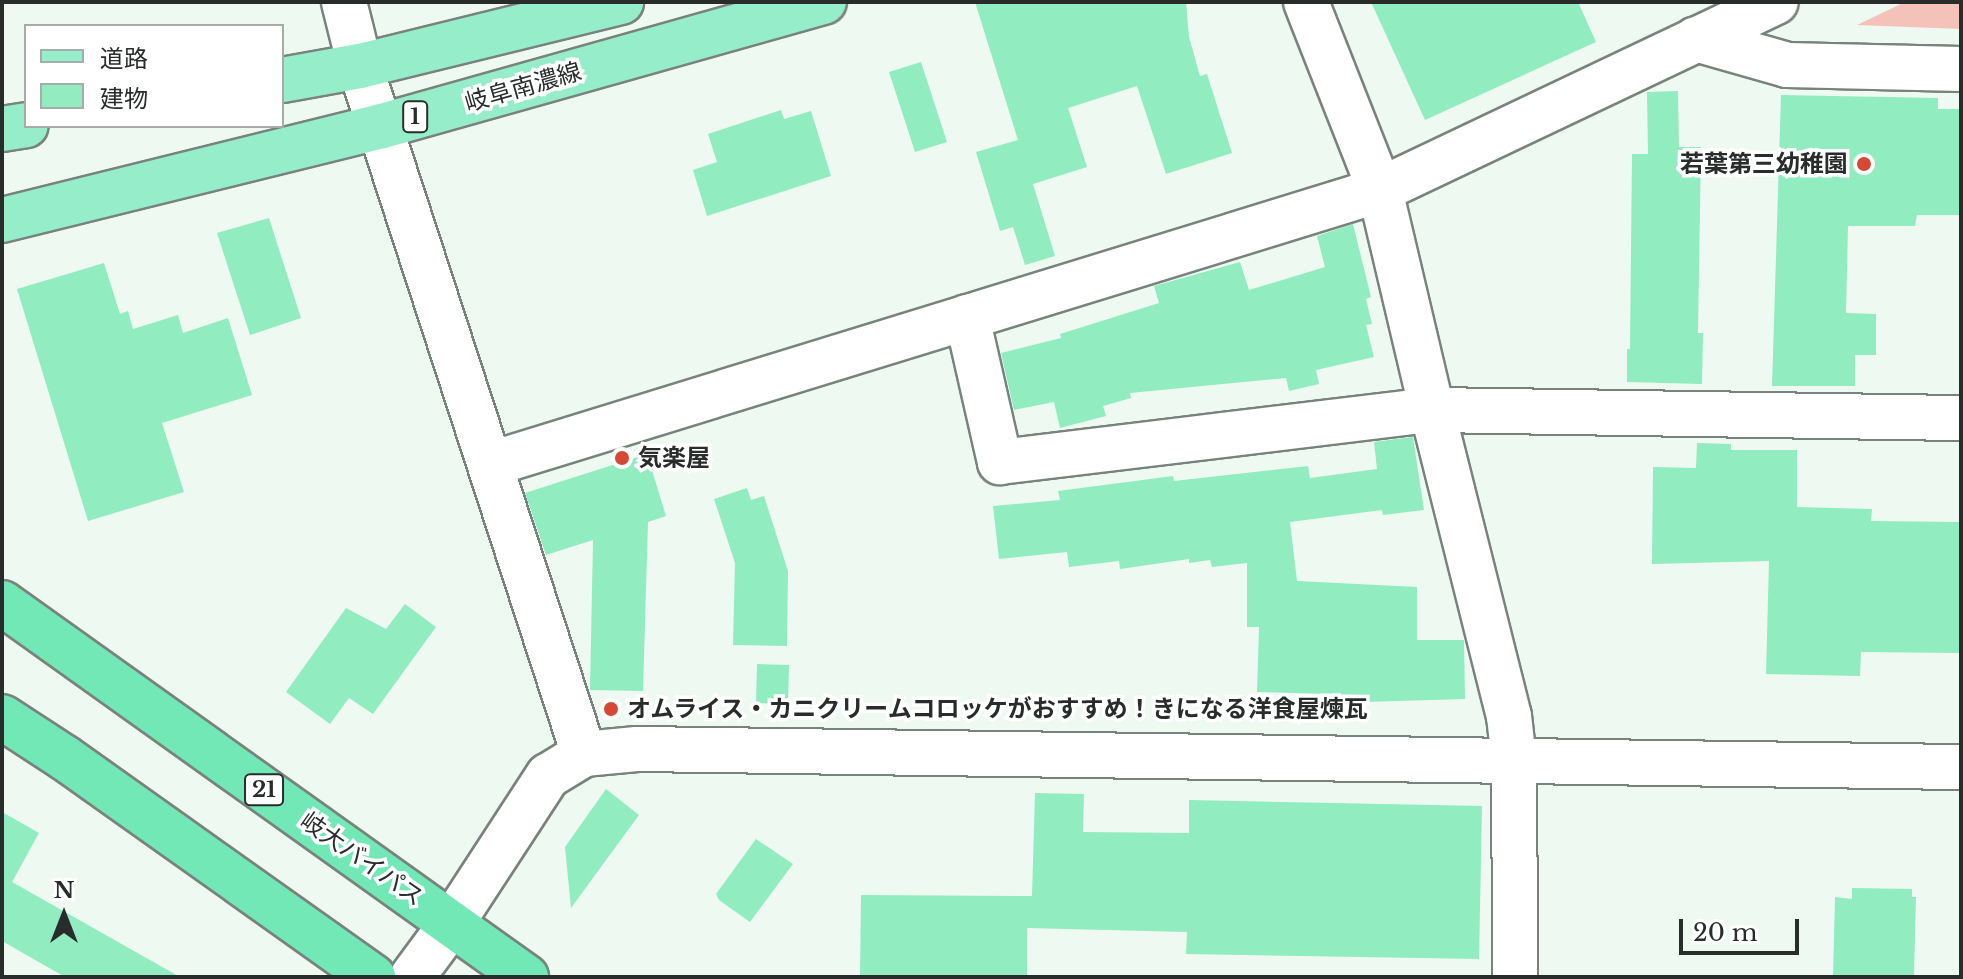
<!DOCTYPE html>
<meta charset="utf-8">
<style>
body{margin:0}
#map{position:relative;width:1963px;height:979px;overflow:hidden;background:#eef9f2;font-family:"Libre Baskerville","Noto Sans JP",serif}
div>[style]{position:absolute}
[style*='--x']{left:calc(var(--x)*1px);top:calc(var(--y)*1px);width:calc(var(--w)*1px);rotate:calc(var(--a)*1deg)}
.green>*{inset:0;background:#f4c2b8}
.building>*{inset:0;background:#91ecbf}
.roads{filter:drop-shadow(2px 0 #79837e) drop-shadow(-2px 0 #79837e) drop-shadow(0 2px #79837e) drop-shadow(0 -2px #79837e)}
.minor>*{height:44px;margin:-22px;padding:0 22px;transform-origin:22px;border-radius:22px;background:#fff}
.tertiary>*{height:44px;margin:-22px;padding:0 22px;transform-origin:22px;border-radius:22px;background:#fff}
.primary>*{height:44px;margin:-22px;padding:0 22px;transform-origin:22px;border-radius:22px;background:#95eec9}
.trunk>*{height:44px;margin:-22px;padding:0 22px;transform-origin:22px;border-radius:22px;background:#72e8b7}
.dots>*{width:22px;height:22px;translate:-50% -50%;box-sizing:border-box;border:4px solid #fff;border-radius:50%}
span{translate:-50% -50%;white-space:nowrap;text-align:center;line-height:1.15;-webkit-text-stroke:7px #fff;paint-order:stroke}
.shield-label span{padding:2px 6px;background:#fff;border:2px solid;border-radius:6px;-webkit-text-stroke-width:0}
.shield-label{font-size:22px;color:#282c2a;font-weight:700}
.street-label{font-size:24px;color:#282c2a}
.poi-label{font-size:24px;color:#282c2a;font-weight:700}
.right{translate:-100% -50%;text-align:right}
.left{translate:0 -50%;text-align:left}
.frame{position:absolute;inset:0;border:4px solid #282c2a;pointer-events:none}
.legend{position:absolute;left:24px;top:24px;width:260px;height:104px;box-sizing:border-box;background:#fff;border:2px solid #a9abaa;margin:0;padding:10px 14px;list-style:none;font-size:24px;color:#282c2a}
.legend li{display:flex;align-items:center;gap:16px;height:40px}
.legend b{width:40px;border:2px solid #a9abaa}
.north{position:absolute;left:24px;top:875px;width:80px;height:80px;-webkit-text-stroke:6px #fff;paint-order:stroke;rotate:0deg;font-size:22px;font-weight:700;line-height:32px;text-align:center;color:#282c2a}
.north::after{content:'';display:block;margin:auto;width:28px;height:36px;background:#282c2a;clip-path:polygon(50% 0,100% 100%,50% 72%,0 100%)}
.scale{position:absolute;left:1679px;top:919px;width:120px;height:36px;box-sizing:border-box;border:4px solid #282c2a;border-top:0;padding-left:10px;font-size:24px;line-height:28px;white-space:nowrap;color:#282c2a;-webkit-text-stroke:6px #fff;paint-order:stroke}
</style>
<div id="map">
<div class="green">
<div style="clip-path:polygon(1905px 2px,1961px 2px,1961px 29px,1857px 25px)"></div>
</div>
<div class="building">
<div style="clip-path:polygon(975px 2px,1186px 2px,1189px 37px,1200px 76px,1207px 74px,1232px 153px,1166px 174px,1137px 86px,1068px 108px,1087px 167px,1033px 184px,1055px 256px,1025px 265px,1013px 227px,1000px 231px,976px 152px,1018px 140px)"></div>
<div style="clip-path:polygon(1371px 2px,1578px 2px,1596px 42px,1425px 120px)"></div>
<div style="clip-path:polygon(921px 62px,947px 142px,915px 152px,889px 72px)"></div>
<div style="clip-path:polygon(1678px 91px,1679px 147px,1701px 147px,1698px 333px,1703px 333px,1702px 384px,1627px 382px,1627px 349px,1630px 349px,1632px 154px,1648px 154px,1647px 92px)"></div>
<div style="clip-path:polygon(1781px 95px,1938px 98px,1938px 109px,1961px 109px,1961px 215px,1917px 215px,1915px 226px,1848px 226px,1846px 313px,1876px 314px,1876px 355px,1855px 355px,1855px 386px,1772px 386px)"></div>
<div style="clip-path:polygon(781px 110px,784px 119px,811px 111px,831px 176px,707px 216px,693px 170px,717px 162px,708px 134px)"></div>
<div style="clip-path:polygon(269px 218px,301px 318px,250px 335px,217px 233px)"></div>
<div style="clip-path:polygon(1353px 224px,1371px 297px,1366px 299px,1372px 324px,1366px 325px,1374px 357px,1316px 370px,1319px 384px,1289px 391px,1286px 378px,1130px 393px,1131px 398px,1103px 406px,1106px 416px,1060px 428px,1054px 402px,1014px 410px,1001px 353px,1061px 338px,1060px 334px,1159px 303px,1154px 286px,1240px 262px,1249px 290px,1325px 267px,1317px 236px)"></div>
<div style="clip-path:polygon(104px 263px,120px 314px,128px 311px,133px 329px,178px 315px,183px 333px,228px 318px,252px 395px,162px 423px,184px 492px,88px 521px,17px 289px)"></div>
<div style="clip-path:polygon(1413px 437px,1424px 510px,1383px 515px,1382px 510px,1290px 522px,1297px 581px,1417px 587px,1417px 640px,1464px 640px,1465px 699px,1363px 702px,1363px 695px,1257px 692px,1259px 627px,1247px 627px,1247px 563px,1212px 567px,1210px 560px,1189px 563px,1189px 559px,1120px 569px,1119px 561px,1069px 567px,1067px 552px,999px 559px,993px 506px,1060px 500px,1058px 491px,1173px 476px,1174px 481px,1308px 466px,1310px 478px,1377px 469px,1374px 442px)"></div>
<div style="clip-path:polygon(1697px 443px,1731px 444px,1731px 450px,1797px 450px,1797px 507px,1872px 509px,1871px 521px,1961px 522px,1961px 653px,1861px 652px,1860px 676px,1766px 674px,1769px 561px,1652px 564px,1653px 467px,1696px 468px)"></div>
<div style="clip-path:polygon(647px 454px,666px 516px,648px 522px,643px 691px,590px 690px,593px 540px,546px 555px,525px 493px)"></div>
<div style="clip-path:polygon(747px 488px,751px 500px,764px 496px,788px 571px,787px 646px,733px 645px,735px 563px,714px 499px)"></div>
<div style="clip-path:polygon(405px 604px,436px 627px,373px 714px,349px 698px,330px 724px,286px 692px,346px 608px,386px 629px)"></div>
<div style="clip-path:polygon(757px 664px,789px 665px,788px 704px,756px 703px)"></div>
<div style="clip-path:polygon(606px 789px,639px 815px,571px 908px,565px 847px)"></div>
<div style="clip-path:polygon(1035px 793px,1084px 794px,1083px 832px,1189px 833px,1189px 800px,1482px 806px,1479px 959px,1186px 954px,1187px 932px,1027px 928px,1027px 977px,860px 977px,861px 895px,1032px 896px)"></div>
<div style="clip-path:polygon(2px 812px,39px 833px,12px 882px,180px 977px,65px 977px,2px 941px)"></div>
<div style="clip-path:polygon(756px 839px,793px 864px,750px 922px,719px 900px,716px 894px)"></div>
<div style="clip-path:polygon(1852px 888px,1912px 889px,1912px 897px,1916px 897px,1914px 977px,1833px 977px,1835px 897px,1852px 899px)"></div>
</div>
<div class="roads">
<div class="minor">
<div style="--x:344;--y:2;--w:66;--a:76"></div>
<div style="--x:360;--y:66;--w:724;--a:71.97"></div>
<div style="--x:1306;--y:2;--w:202;--a:68.5"></div>
<div style="--x:1380;--y:190;--w:226;--a:76.7"></div>
<div style="--x:1432;--y:410;--w:316;--a:75.9"></div>
<div style="--x:1509;--y:716;--w:44;--a:83.5"></div>
<div style="--x:1514;--y:760;--w:217;--a:89.7"></div>
<div style="--x:1696;--y:39;--w:95;--a:15.9"></div>
<div style="--x:1787;--y:65;--w:174;--a:1.3"></div>
<div style="--x:967;--y:317;--w:149;--a:77.2"></div>
<div style="--x:1000;--y:462;--w:435;--a:-6.9"></div>
<div style="--x:1432;--y:410;--w:529;--a:0.87"></div>
<div style="--x:491;--y:464;--w:930;--a:-17.13"></div>
<div style="--x:1380;--y:190;--w:438;--a:-25.4"></div>
</div>
<div class="tertiary">
<div style="--x:412;--y:977;--w:67;--a:-53.5"></div>
<div style="--x:452;--y:923;--w:176;--a:-56.9"></div>
<div style="--x:548;--y:776;--w:42;--a:-31.4"></div>
<div style="--x:584;--y:754;--w:53;--a:-5.4"></div>
<div style="--x:637;--y:749;--w:1324;--a:0.78"></div>
</div>
<div class="primary">
<div style="--x:282;--y:80;--w:79;--a:-10.2"></div>
<div style="--x:360;--y:66;--w:269;--a:-13.8"></div>
<div style="--x:2;--y:129;--w:24;--a:-9"></div>
<div style="--x:2;--y:220;--w:391;--a:-13.9"></div>
<div style="--x:382;--y:126;--w:459;--a:-15.7"></div>
</div>
<div class="trunk">
<div style="--x:2;--y:603;--w:644;--a:35.52"></div>
<div style="--x:2;--y:717;--w:75;--a:33.1"></div>
<div style="--x:65;--y:758;--w:378;--a:35.4"></div>
</div>
</div>
<div class="dots">
<div style="left:1864px;top:164px;background:#d54934"></div>
<div style="left:622px;top:458px;background:#d54934"></div>
<div style="left:611px;top:709px;background:#d54934"></div>
</div>
<div class="shield-label">
<span style="left:415px;top:117px">1</span>
<span style="left:264px;top:790px">21</span>
</div>
<div class="street-label">
<span style="left:523px;top:87px;rotate:-16deg">岐阜南濃線</span>
<span style="left:362px;top:859px;rotate:35deg">岐大バイパス</span>
</div>
<div class="poi-label">
<span class="right" style="left:1848px;top:164px">若葉第三幼稚園</span>
<span class="left" style="left:638px;top:458px">気楽屋</span>
<span class="left" style="left:627px;top:709px">オムライス・カニクリームコロッケがおすすめ！きになる洋食屋煉瓦</span>
</div>
<div class="frame"></div>
<ul class="legend">
<li><b style="height:10px;background:#95eec9"></b>道路</li>
<li><b style="height:22px;background:#91ecbf"></b>建物</li>
</ul>
<div class="north">N</div>
<div class="scale">20 m</div>
</div>
